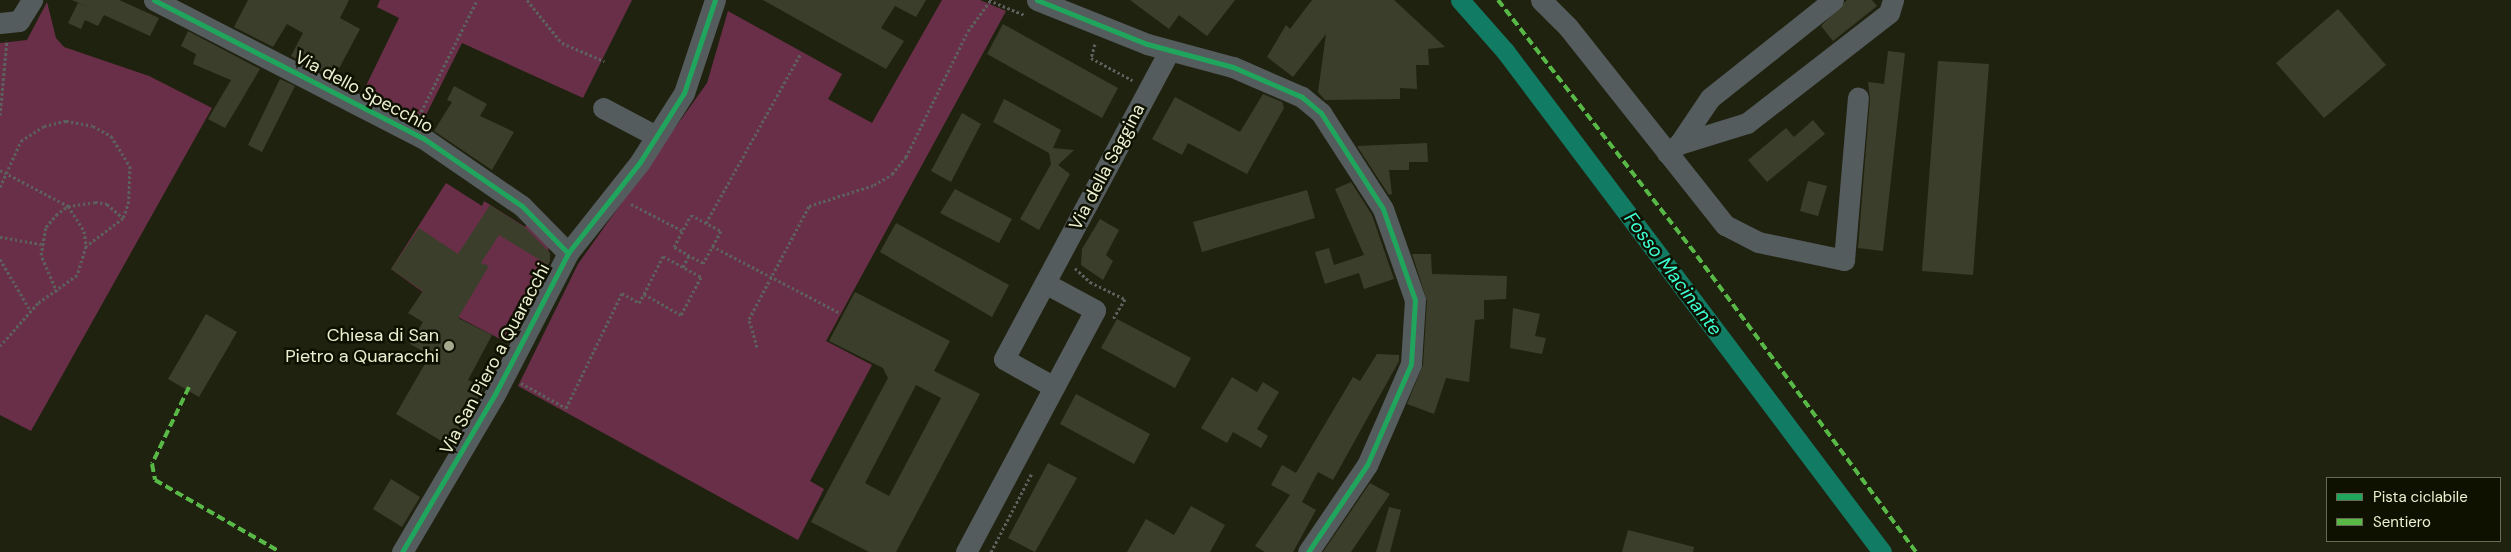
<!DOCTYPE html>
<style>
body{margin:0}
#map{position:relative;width:2511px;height:552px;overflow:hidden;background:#202210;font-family:"DM Sans",sans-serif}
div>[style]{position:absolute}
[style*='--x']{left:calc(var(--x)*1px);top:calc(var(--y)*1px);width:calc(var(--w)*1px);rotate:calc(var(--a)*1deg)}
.green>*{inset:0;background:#6a2f48}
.canal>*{height:19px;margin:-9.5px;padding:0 9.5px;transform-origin:9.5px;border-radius:9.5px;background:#117b64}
.building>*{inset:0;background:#3c3e2c}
.path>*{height:3px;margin-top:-1.5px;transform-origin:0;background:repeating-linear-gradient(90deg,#5c615d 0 2.5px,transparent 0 5px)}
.minor>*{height:21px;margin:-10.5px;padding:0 10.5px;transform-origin:10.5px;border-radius:10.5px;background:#555c5d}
.quiet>*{height:4px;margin-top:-2px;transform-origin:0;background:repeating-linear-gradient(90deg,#58b947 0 8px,transparent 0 12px)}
.cycleway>*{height:5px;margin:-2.5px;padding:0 2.5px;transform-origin:2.5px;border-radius:2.5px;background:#20a55d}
.dots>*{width:14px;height:14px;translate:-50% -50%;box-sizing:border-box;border:2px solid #0f1100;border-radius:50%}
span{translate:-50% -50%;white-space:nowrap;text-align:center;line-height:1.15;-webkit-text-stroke:5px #0f1100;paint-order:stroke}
.street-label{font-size:18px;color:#edf1d2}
.poi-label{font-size:18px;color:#edf1d2}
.right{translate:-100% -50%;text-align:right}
.water-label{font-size:19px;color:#3dfed3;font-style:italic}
.legend{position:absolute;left:2326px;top:477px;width:175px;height:65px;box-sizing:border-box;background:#0f1100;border:1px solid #686b54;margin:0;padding:6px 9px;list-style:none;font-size:15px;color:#edf1d2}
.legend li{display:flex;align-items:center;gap:10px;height:25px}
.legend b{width:25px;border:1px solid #686b54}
</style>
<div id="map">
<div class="green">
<div style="clip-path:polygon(380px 0,632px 0,583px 98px,462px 43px,421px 125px,362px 94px,399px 18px,377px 7px)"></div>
<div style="clip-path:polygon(942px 0,980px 0,1006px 11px,826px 341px,872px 365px,810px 481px,824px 489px,798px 540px,518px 386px,578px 264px,707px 83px,728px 11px,842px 74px,828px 99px,872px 123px)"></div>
<div style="clip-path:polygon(47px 2px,56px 38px,64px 47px,149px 76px,212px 108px,31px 431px,0 415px,0 43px,27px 40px)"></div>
<div style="clip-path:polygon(446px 183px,482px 206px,484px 201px,525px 227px,527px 224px,548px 243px,549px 262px,506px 342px,456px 316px,391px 269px)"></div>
</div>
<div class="canal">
<div style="--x:1460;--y:0;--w:68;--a:48.6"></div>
<div style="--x:1505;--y:51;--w:627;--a:53.04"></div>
</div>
<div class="building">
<div style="clip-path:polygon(72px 0,119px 0,159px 18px,150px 36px,104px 15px,98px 26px,85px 20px,81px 29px,68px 23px,78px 3px,90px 8px)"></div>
<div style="clip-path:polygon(248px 0,349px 0,340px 18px,360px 29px,334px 78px,291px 56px,303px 33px,287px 24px,273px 47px,234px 27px)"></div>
<div style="clip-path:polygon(763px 0,926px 0,916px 17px,895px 6px,881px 28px,904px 41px,886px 69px)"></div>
<div style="clip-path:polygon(1130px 0,1235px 0,1207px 36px,1179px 15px,1169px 29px)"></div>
<div style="clip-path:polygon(1312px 0,1394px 0,1445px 47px,1428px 49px,1429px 65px,1416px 65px,1417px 89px,1400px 88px,1400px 99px,1325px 100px,1318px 92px,1326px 34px,1293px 77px,1267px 57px,1286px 25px,1290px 29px)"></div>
<div style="clip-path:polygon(1847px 0,1872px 0,1877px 6px,1833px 41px,1821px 26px)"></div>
<div style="clip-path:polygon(2338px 9px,2386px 65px,2324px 118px,2276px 63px)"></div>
<div style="clip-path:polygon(1003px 24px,1118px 88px,1102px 118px,987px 54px)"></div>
<div style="clip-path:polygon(188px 31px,260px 69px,225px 128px,208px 119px,231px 80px,193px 64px,196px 54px,181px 46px)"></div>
<div style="clip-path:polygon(1888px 51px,1905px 53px,1883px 251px,1858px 248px,1870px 99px,1868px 82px,1884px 84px)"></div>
<div style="clip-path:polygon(1938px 61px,1989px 64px,1973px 275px,1922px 271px)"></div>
<div style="clip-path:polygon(280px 79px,295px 86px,262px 152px,248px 145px)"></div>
<div style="clip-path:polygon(454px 86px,487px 104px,480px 116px,514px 132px,492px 170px,434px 131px,452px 102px,447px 100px)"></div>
<div style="clip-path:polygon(1263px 94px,1282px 102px,1284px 108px,1247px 174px,1188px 143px,1182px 155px,1152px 139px,1175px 97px,1240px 132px)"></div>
<div style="clip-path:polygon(1004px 99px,1061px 130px,1053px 148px,1074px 150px,1058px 165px,1070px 174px,1039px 230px,1020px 219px,1051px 164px,1049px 153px,993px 122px)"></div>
<div style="clip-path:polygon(962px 113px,981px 124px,951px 182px,931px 171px)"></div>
<div style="clip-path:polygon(1813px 120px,1825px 134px,1767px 182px,1748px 160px,1786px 128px,1794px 137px)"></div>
<div style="clip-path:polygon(1427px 143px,1428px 162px,1409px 162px,1409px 170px,1389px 170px,1392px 194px,1389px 195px,1357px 146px)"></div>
<div style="clip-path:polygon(1808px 181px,1827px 186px,1818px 216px,1800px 211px)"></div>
<div style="clip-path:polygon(1351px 182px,1372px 215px,1394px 279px,1364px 289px,1359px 273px,1325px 284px,1315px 252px,1329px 248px,1334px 265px,1364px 255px,1335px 189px)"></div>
<div style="clip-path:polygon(955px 189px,1012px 219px,999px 243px,940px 213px)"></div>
<div style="clip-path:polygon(1307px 190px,1315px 218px,1202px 252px,1193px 222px)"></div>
<div style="clip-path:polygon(490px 205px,527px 229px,550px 253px,550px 261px,548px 265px,499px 235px,481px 263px,489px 266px,458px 318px,492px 335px,468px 380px,484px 388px,450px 446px,396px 414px,430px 355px,410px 344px,423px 322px,408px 313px,423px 291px,391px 269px,419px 228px,458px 254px)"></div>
<div style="clip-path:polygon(1100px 219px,1119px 230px,1106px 255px,1113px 261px,1103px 280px,1081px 265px,1082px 249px)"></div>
<div style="clip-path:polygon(896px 223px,1009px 285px,992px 317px,880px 252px)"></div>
<div style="clip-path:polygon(1412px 254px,1431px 254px,1432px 274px,1507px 276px,1506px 299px,1484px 300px,1484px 319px,1475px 320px,1469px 382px,1446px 378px,1434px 414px,1407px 404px,1423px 365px,1427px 301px)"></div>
<div style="clip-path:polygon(evenodd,855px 292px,950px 341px,934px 371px,980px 394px,896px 552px,869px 552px,811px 522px,888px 378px,883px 368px,829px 341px,855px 292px,916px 385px,941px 398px,889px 496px,865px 483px,916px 385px)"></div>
<div style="clip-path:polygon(1513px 308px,1540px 314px,1535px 336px,1546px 338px,1542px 354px,1510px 348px)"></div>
<div style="clip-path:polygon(206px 314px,237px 332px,199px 397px,168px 379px)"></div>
<div style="clip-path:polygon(1117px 319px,1191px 358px,1175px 388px,1101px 348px)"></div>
<div style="clip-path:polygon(1377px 354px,1399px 355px,1399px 361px,1333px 480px,1318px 472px,1302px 502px,1316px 510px,1293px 552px,1265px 552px,1255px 546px,1290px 495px,1271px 485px,1282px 465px,1296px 473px,1353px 377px,1360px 381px)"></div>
<div style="clip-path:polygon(1232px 377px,1257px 392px,1263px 382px,1279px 392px,1257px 429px,1268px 436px,1261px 448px,1233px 432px,1227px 443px,1201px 428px)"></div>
<div style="clip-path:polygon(1076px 394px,1150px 434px,1134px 464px,1060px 424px)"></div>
<div style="clip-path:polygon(1048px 463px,1077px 478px,1035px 552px,1008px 538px)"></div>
<div style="clip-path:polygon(391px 479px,420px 497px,402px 527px,373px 509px)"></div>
<div style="clip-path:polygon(1370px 483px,1390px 494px,1351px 552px,1323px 552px)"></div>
<div style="clip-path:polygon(1191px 506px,1225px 525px,1210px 552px,1127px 552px,1146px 519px,1174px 535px)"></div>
<div style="clip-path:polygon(1389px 507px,1401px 510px,1390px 552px,1376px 552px)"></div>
<div style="clip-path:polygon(1628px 530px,1694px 547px,1693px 552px,1622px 552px)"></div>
</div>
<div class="path">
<div style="--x:527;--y:0;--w:55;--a:50.9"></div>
<div style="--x:562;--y:43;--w:46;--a:23.2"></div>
<div style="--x:989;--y:0;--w:39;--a:23"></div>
<div style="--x:1095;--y:44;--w:15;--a:106"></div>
<div style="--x:1091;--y:58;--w:47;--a:28.2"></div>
<div style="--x:0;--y:115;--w:75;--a:-84.7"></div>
<div style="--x:419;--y:116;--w:130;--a:-63.4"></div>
<div style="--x:0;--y:170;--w:77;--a:27.9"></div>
<div style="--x:68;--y:206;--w:30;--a:57"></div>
<div style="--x:84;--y:231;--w:15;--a:82"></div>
<div style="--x:86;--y:246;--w:30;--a:107"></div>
<div style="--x:77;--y:275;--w:48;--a:144.3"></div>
<div style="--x:38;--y:303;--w:57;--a:131.5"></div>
<div style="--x:0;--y:187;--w:51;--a:-65.5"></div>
<div style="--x:21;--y:141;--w:27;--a:-33"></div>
<div style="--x:44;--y:126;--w:23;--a:-13"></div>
<div style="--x:66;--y:121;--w:27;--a:10"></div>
<div style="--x:93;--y:126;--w:21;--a:29"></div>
<div style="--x:111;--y:136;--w:36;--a:58"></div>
<div style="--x:130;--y:166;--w:35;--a:92"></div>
<div style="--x:129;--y:201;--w:18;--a:109"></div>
<div style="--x:123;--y:218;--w:46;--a:142.9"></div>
<div style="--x:631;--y:204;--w:59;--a:27.4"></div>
<div style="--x:691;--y:215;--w:34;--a:28"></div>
<div style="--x:721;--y:231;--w:37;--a:119"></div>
<div style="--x:703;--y:263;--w:33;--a:-151"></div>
<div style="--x:674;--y:247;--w:36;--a:-62"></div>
<div style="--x:706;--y:223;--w:195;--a:-60.8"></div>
<div style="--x:0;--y:237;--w:42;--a:9.7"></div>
<div style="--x:712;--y:246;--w:144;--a:27.6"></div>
<div style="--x:0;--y:259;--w:59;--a:59.5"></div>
<div style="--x:683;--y:267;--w:13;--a:-63"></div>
<div style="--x:1075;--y:268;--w:21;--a:43"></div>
<div style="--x:1090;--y:282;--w:39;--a:26"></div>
<div style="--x:1125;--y:299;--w:23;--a:121"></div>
<div style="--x:57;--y:292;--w:40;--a:-113.4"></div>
<div style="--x:41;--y:255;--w:28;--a:-80"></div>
<div style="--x:46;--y:227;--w:16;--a:-50"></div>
<div style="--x:56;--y:215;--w:15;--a:-37"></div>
<div style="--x:68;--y:206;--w:27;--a:-8"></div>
<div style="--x:95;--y:202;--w:12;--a:9"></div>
<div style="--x:107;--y:204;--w:21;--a:41"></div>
<div style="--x:757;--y:347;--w:29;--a:-106"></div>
<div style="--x:749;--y:319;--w:128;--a:-62"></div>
<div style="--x:809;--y:206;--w:68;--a:-17.9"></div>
<div style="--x:874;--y:185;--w:21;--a:-31"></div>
<div style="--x:892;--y:174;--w:22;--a:-51"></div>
<div style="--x:906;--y:157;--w:140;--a:-63.8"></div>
<div style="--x:968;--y:31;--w:37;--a:-54"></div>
<div style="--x:521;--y:383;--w:51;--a:29.1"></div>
<div style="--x:566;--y:408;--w:128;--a:-64"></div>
<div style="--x:622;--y:293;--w:20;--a:30"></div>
<div style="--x:639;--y:303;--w:10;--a:-61"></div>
<div style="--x:644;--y:294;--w:42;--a:-63.4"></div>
<div style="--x:663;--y:256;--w:43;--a:28.9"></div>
<div style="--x:701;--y:277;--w:43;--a:117.8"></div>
<div style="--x:681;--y:315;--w:43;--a:-150.4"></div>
<div style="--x:991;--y:552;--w:89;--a:-62.6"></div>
</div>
<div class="minor">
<div style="--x:154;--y:0;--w:302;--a:27.2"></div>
<div style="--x:423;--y:138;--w:120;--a:34.5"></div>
<div style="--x:522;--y:206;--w:66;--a:45.6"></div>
<div style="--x:1037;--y:0;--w:118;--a:21.8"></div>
<div style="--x:1147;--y:44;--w:89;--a:15"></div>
<div style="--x:1233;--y:67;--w:75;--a:23.5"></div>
<div style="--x:1302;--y:97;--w:25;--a:40"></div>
<div style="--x:1321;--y:113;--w:114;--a:57.1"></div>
<div style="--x:1383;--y:209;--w:96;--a:70.6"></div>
<div style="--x:1415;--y:300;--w:64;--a:93.6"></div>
<div style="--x:1411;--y:364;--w:110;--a:113.5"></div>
<div style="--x:1367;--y:465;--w:105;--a:124.1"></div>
<div style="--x:1541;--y:0;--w:38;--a:45"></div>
<div style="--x:1568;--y:27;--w:253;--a:51.6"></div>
<div style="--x:1725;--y:225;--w:37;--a:27"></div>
<div style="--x:1758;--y:242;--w:88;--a:11.8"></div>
<div style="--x:1844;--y:260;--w:163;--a:-85.1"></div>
<div style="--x:0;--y:23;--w:19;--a:-6"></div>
<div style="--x:19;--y:21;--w:25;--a:-58"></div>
<div style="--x:603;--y:108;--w:60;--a:27.8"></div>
<div style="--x:1679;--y:144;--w:55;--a:-56"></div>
<div style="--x:1710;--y:98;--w:157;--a:-38.5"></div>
<div style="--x:1667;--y:153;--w:15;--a:-37"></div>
<div style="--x:1679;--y:144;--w:71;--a:-17.2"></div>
<div style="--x:1747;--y:123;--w:180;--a:-37.8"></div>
<div style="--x:1889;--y:13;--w:14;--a:-73"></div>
<div style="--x:1054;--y:387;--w:57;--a:-150.8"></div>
<div style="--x:1004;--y:359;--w:349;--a:-61.8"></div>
<div style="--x:402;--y:552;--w:181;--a:-59.5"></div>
<div style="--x:494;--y:396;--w:161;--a:-62.6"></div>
<div style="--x:568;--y:253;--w:116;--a:-51.6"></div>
<div style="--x:640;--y:162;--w:82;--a:-57.5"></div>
<div style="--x:684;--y:93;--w:98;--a:-71.6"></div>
<div style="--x:966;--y:552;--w:274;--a:-61.9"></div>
<div style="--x:1095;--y:310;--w:57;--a:-151.6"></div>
</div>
<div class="quiet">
<div style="--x:1498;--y:0;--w:324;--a:52.1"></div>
<div style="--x:1697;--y:256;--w:368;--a:53.5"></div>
<div style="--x:189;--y:387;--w:85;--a:115.7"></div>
<div style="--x:152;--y:464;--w:16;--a:79"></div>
<div style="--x:155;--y:480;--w:144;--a:29.9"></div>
</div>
<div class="cycleway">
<div style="--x:154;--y:0;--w:302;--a:27.2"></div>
<div style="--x:423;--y:138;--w:120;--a:34.5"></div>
<div style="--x:522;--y:206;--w:66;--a:45.6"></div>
<div style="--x:1037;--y:0;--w:118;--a:21.8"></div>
<div style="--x:1147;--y:44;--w:89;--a:15"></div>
<div style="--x:1233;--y:67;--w:75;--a:23.5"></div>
<div style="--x:1302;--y:97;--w:25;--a:40"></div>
<div style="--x:1321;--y:113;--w:114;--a:57.1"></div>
<div style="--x:1383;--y:209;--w:96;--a:70.6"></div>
<div style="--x:1415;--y:300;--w:64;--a:93.6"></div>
<div style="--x:1411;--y:364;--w:110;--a:113.5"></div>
<div style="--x:1367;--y:465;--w:105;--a:124.1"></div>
<div style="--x:402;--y:552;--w:181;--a:-59.5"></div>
<div style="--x:494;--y:396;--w:161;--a:-62.6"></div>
<div style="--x:568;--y:253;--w:116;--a:-51.6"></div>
<div style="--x:640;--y:162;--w:82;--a:-57.5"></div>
<div style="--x:684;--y:93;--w:98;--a:-71.6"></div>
</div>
<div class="dots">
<div style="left:449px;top:346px;background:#a5a98e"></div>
</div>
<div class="street-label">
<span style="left:364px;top:92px;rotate:28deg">Via dello Specchio</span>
<span style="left:1107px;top:167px;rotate:-62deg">Via della Saggina</span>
<span style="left:495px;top:359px;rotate:-62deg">Via San Piero a Quaracchi</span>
</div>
<div class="poi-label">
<span class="right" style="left:439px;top:346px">Chiesa di San<br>Pietro a Quaracchi</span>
</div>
<div class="water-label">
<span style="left:1673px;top:274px;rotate:53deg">Fosso Macinante</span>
</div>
<ul class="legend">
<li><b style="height:6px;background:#20a55d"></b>Pista ciclabile</li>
<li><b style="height:6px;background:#58b947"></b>Sentiero</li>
</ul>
</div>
